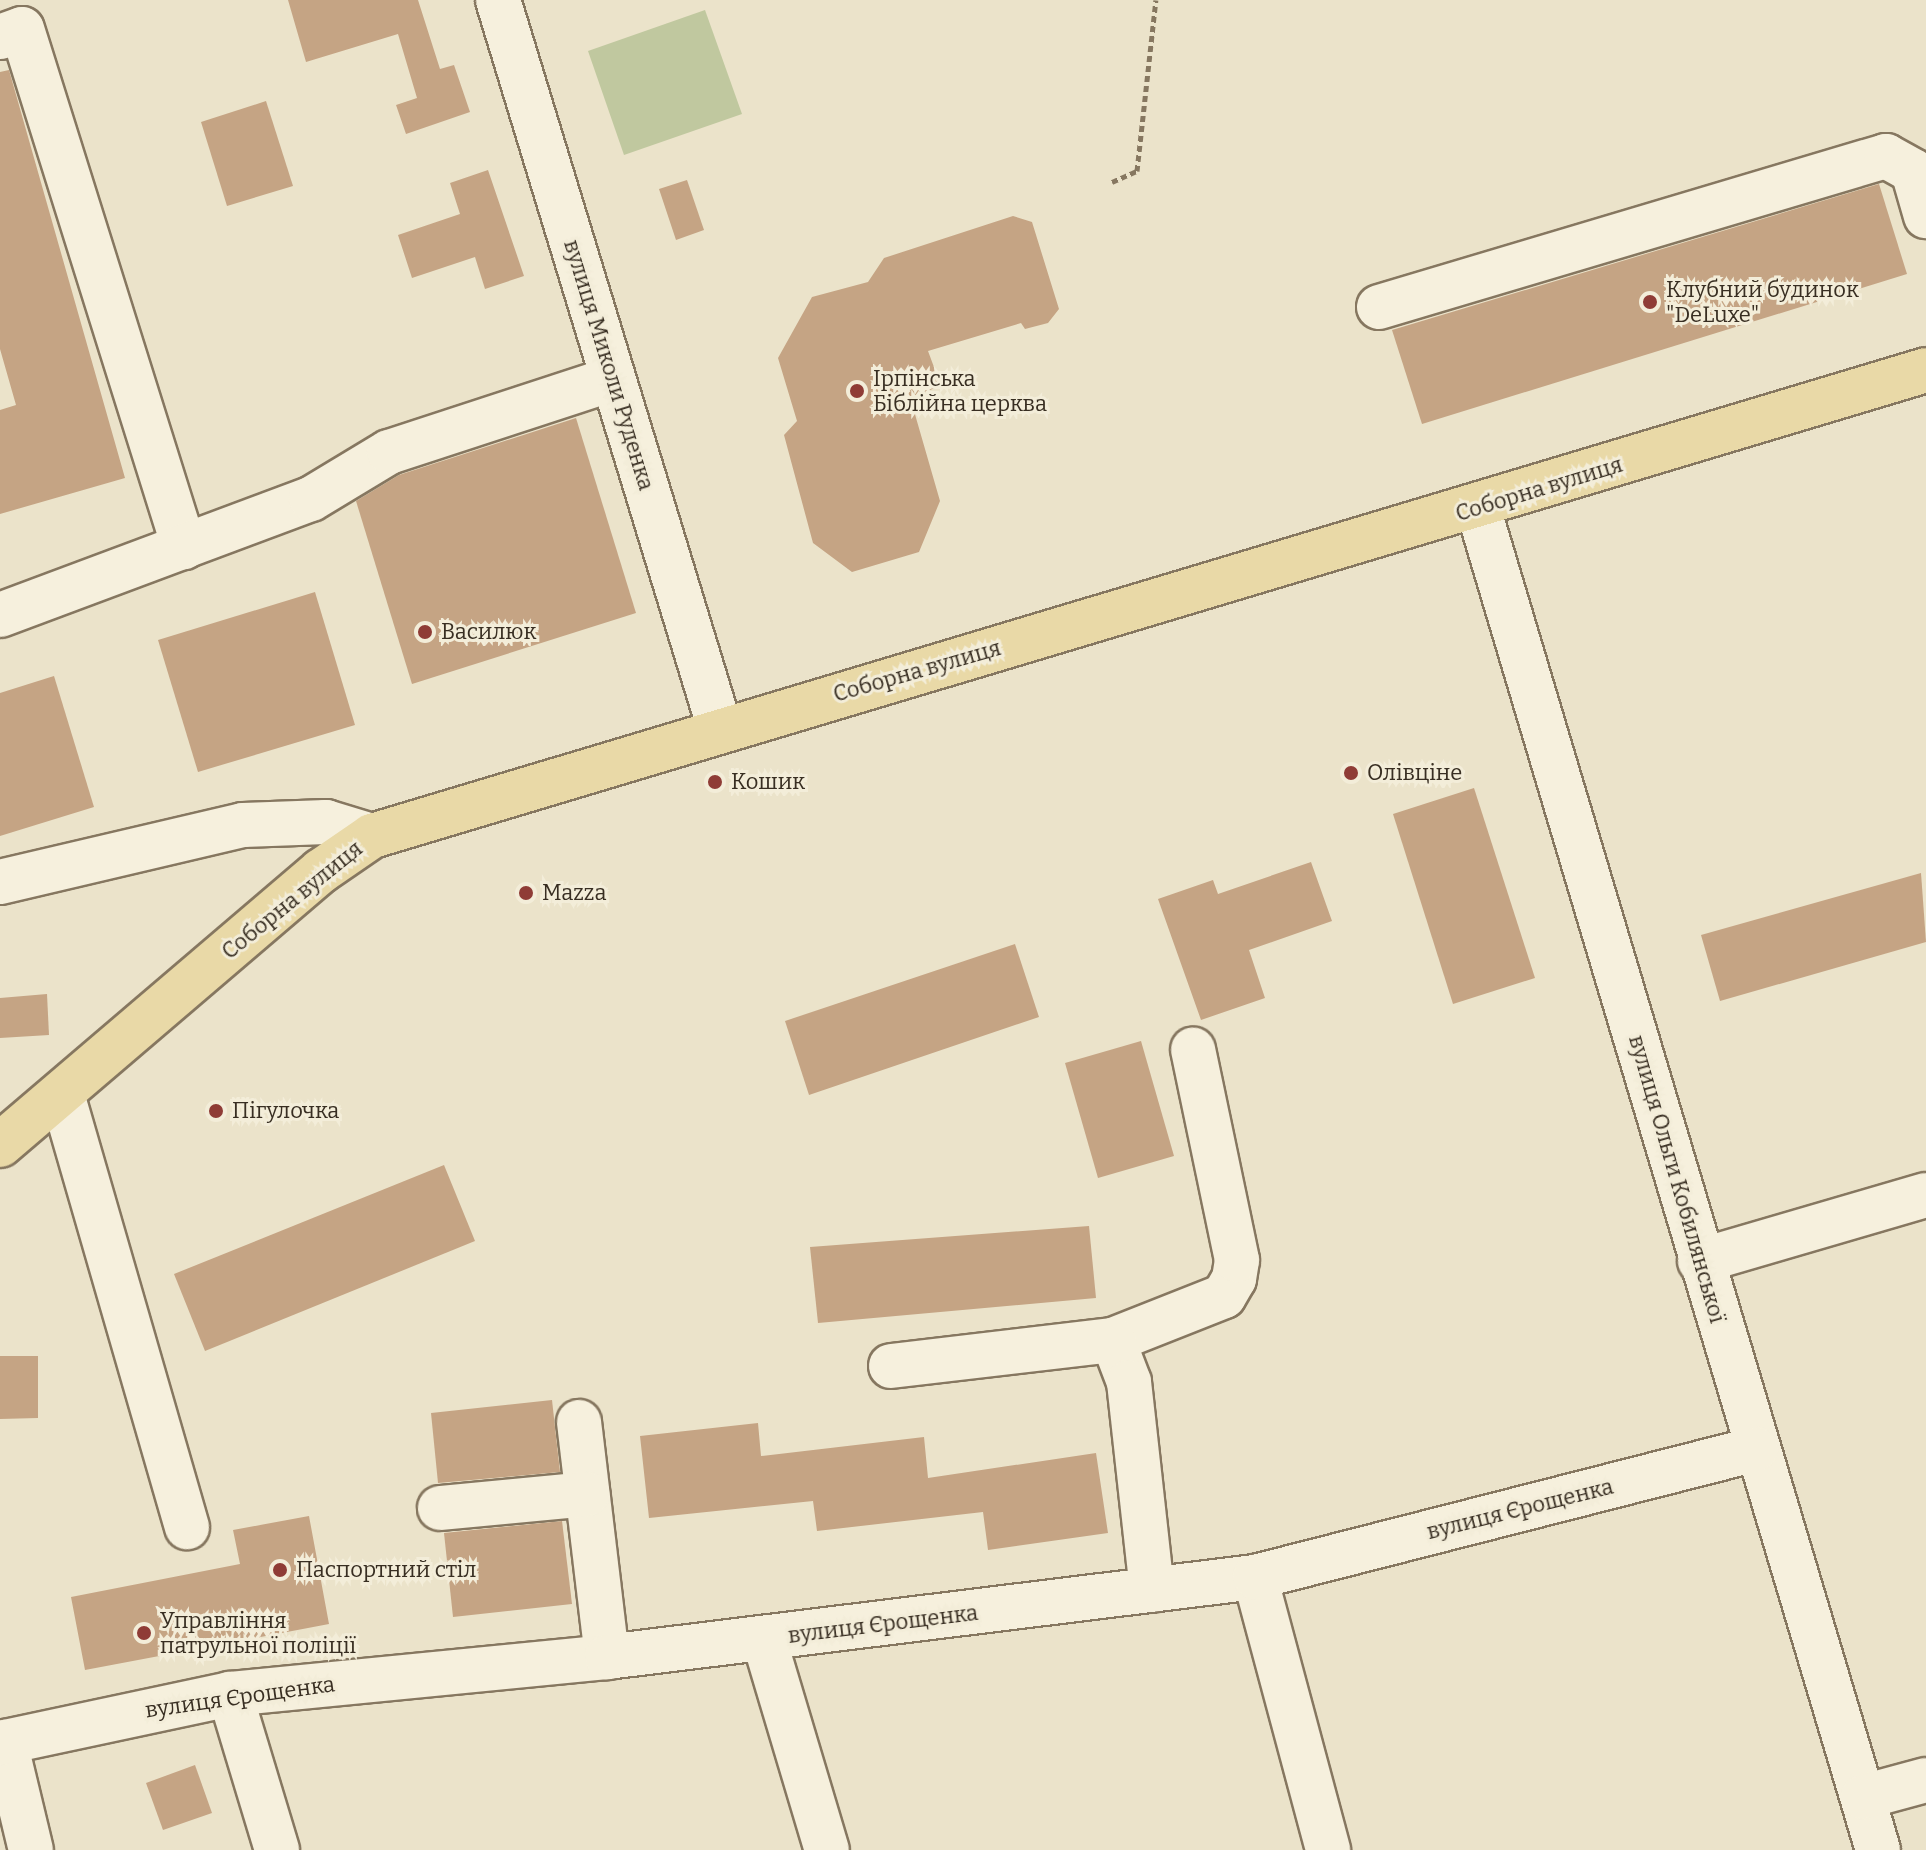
<!DOCTYPE html>
<meta charset="utf-8">
<style>
body{margin:0}
#map{position:relative;width:1926px;height:1850px;overflow:hidden;background:#ebe3ca;font-family:Bitter,serif}
div>[style]{position:absolute}
[style*='--x']{left:calc(var(--x)*1px);top:calc(var(--y)*1px);width:calc(var(--w)*1px);rotate:calc(var(--a)*1deg)}
.green>*{inset:0;background:#c0c89f}
.building>*{inset:0;background:#c5a484}
.path>*{height:5px;margin-top:-2.5px;transform-origin:0;background:repeating-linear-gradient(90deg,#867760 0 6px,transparent 0 10px)}
.roads{filter:drop-shadow(2px 0 #867760) drop-shadow(-2px 0 #867760) drop-shadow(0 2px #867760) drop-shadow(0 -2px #867760)}
.minor>*{height:44px;margin:-22px;padding:0 22px;transform-origin:22px;border-radius:22px;background:#f6f0dd}
.major>*{height:44px;margin:-22px;padding:0 22px;transform-origin:22px;border-radius:22px;background:#e9d9a7}
.dots>*{width:22px;height:22px;translate:-50% -50%;box-sizing:border-box;border:4px solid #f3edd9;border-radius:50%}
span{translate:-50% -50%;white-space:nowrap;text-align:center;line-height:1.15;-webkit-text-stroke:6px #f3edd9;paint-order:stroke}
.poi-label{font-size:22px;color:#382e22}
.left{translate:0 -50%;text-align:left}
.street-label{font-size:22px;color:#382e22}
</style>
<div id="map">
<div class="green">
<div style="clip-path:polygon(705px 10px,742px 114px,624px 155px,588px 51px)"></div>
</div>
<div class="building">
<div style="clip-path:polygon(288px 0,418px 0,440px 69px,454px 65px,470px 112px,406px 134px,396px 105px,417px 98px,398px 34px,306px 62px)"></div>
<div style="clip-path:polygon(9px 70px,125px 478px,0 514px,0 410px,16px 405px,0 349px,0 72px)"></div>
<div style="clip-path:polygon(266px 101px,293px 186px,227px 206px,201px 122px)"></div>
<div style="clip-path:polygon(488px 170px,524px 276px,485px 289px,475px 257px,412px 278px,398px 235px,460px 214px,450px 183px)"></div>
<div style="clip-path:polygon(687px 180px,704px 230px,676px 240px,659px 189px)"></div>
<div style="clip-path:polygon(1879px 184px,1907px 274px,1422px 424px,1392px 330px)"></div>
<div style="clip-path:polygon(1013px 216px,1032px 222px,1059px 309px,1048px 323px,1025px 329px,1021px 323px,928px 351px,941px 386px,910px 397px,940px 501px,919px 552px,852px 572px,813px 543px,784px 435px,797px 421px,778px 358px,812px 297px,868px 282px,884px 258px)"></div>
<div style="clip-path:polygon(576px 418px,636px 613px,412px 684px,356px 501px,399px 475px)"></div>
<div style="clip-path:polygon(315px 592px,355px 725px,198px 772px,158px 640px)"></div>
<div style="clip-path:polygon(54px 676px,94px 807px,0 836px,0 693px)"></div>
<div style="clip-path:polygon(1474px 788px,1535px 978px,1453px 1004px,1393px 814px)"></div>
<div style="clip-path:polygon(1311px 862px,1332px 921px,1249px 950px,1265px 998px,1201px 1020px,1158px 899px,1213px 880px,1218px 894px)"></div>
<div style="clip-path:polygon(1921px 873px,1926px 942px,1720px 1001px,1701px 935px)"></div>
<div style="clip-path:polygon(1015px 944px,1039px 1017px,809px 1095px,785px 1021px)"></div>
<div style="clip-path:polygon(47px 994px,49px 1035px,0 1038px,0 998px)"></div>
<div style="clip-path:polygon(1141px 1041px,1174px 1156px,1098px 1178px,1065px 1063px)"></div>
<div style="clip-path:polygon(444px 1165px,475px 1241px,205px 1351px,174px 1274px)"></div>
<div style="clip-path:polygon(1089px 1226px,1096px 1298px,818px 1323px,810px 1247px)"></div>
<div style="clip-path:polygon(0 1356px,38px 1356px,38px 1418px,0 1419px)"></div>
<div style="clip-path:polygon(552px 1400px,560px 1472px,438px 1483px,431px 1413px)"></div>
<div style="clip-path:polygon(758px 1423px,761px 1456px,924px 1437px,928px 1478px,1096px 1453px,1108px 1533px,988px 1550px,983px 1512px,817px 1531px,813px 1501px,649px 1518px,640px 1436px)"></div>
<div style="clip-path:polygon(309px 1516px,329px 1624px,85px 1670px,71px 1597px,240px 1564px,233px 1530px)"></div>
<div style="clip-path:polygon(562px 1521px,572px 1604px,453px 1617px,444px 1533px)"></div>
<div style="clip-path:polygon(195px 1765px,212px 1813px,163px 1830px,146px 1783px)"></div>
</div>
<div class="path">
<div style="--x:1112;--y:182;--w:27;--a:-24"></div>
<div style="--x:1137;--y:171;--w:172;--a:-83.7"></div>
</div>
<div class="roads">
<div class="minor">
<div style="--x:498;--y:0;--w:762;--a:73.06"></div>
<div style="--x:0;--y:37;--w:23;--a:-20"></div>
<div style="--x:22;--y:29;--w:543;--a:72.63"></div>
<div style="--x:1379;--y:307;--w:529;--a:-16.59"></div>
<div style="--x:1886;--y:156;--w:31;--a:29"></div>
<div style="--x:1913;--y:171;--w:47;--a:73.9"></div>
<div style="--x:1478;--y:508;--w:1400;--a:73.4"></div>
<div style="--x:0;--y:615;--w:332;--a:-20.5"></div>
<div style="--x:311;--y:499;--w:91;--a:-31.1"></div>
<div style="--x:389;--y:452;--w:235;--a:-18.1"></div>
<div style="--x:0;--y:882;--w:250;--a:-13.2"></div>
<div style="--x:243;--y:825;--w:83;--a:-2.1"></div>
<div style="--x:326;--y:822;--w:48;--a:16.9"></div>
<div style="--x:62;--y:1094;--w:451;--a:73.9"></div>
<div style="--x:1700;--y:1261;--w:235;--a:-16.3"></div>
<div style="--x:1113;--y:1340;--w:119;--a:-21.6"></div>
<div style="--x:1224;--y:1296;--w:20;--a:-60"></div>
<div style="--x:1234;--y:1279;--w:19;--a:-81"></div>
<div style="--x:1237;--y:1260;--w:215;--a:-101.8"></div>
<div style="--x:891;--y:1366;--w:224;--a:-6.7"></div>
<div style="--x:1113;--y:1340;--w:45;--a:69.1"></div>
<div style="--x:1129;--y:1382;--w:209;--a:83.7"></div>
<div style="--x:579;--y:1422;--w:237;--a:83.2"></div>
<div style="--x:440;--y:1508;--w:148;--a:-5.4"></div>
<div style="--x:1255;--y:1577;--w:283;--a:75"></div>
<div style="--x:764;--y:1639;--w:220;--a:73.4"></div>
<div style="--x:230;--y:1694;--w:163;--a:73.2"></div>
<div style="--x:5;--y:1742;--w:111;--a:76.5"></div>
<div style="--x:0;--y:1743;--w:235;--a:-12"></div>
<div style="--x:230;--y:1694;--w:379;--a:-5.6"></div>
<div style="--x:607;--y:1657;--w:653;--a:-7.04"></div>
<div style="--x:1255;--y:1577;--w:517;--a:-14.33"></div>
<div style="--x:1863;--y:1797;--w:65;--a:-15.1"></div>
</div>
<div class="major">
<div style="--x:0;--y:1145;--w:422;--a:-40.5"></div>
<div style="--x:321;--y:871;--w:62;--a:-34.5"></div>
<div style="--x:372;--y:836;--w:1622;--a:-16.69"></div>
</div>
</div>
<div class="dots">
<div style="left:1650px;top:302px;background:#8f3c36"></div>
<div style="left:857px;top:391px;background:#8f3c36"></div>
<div style="left:425px;top:632px;background:#8f3c36"></div>
<div style="left:1351px;top:773px;background:#8f3c36"></div>
<div style="left:715px;top:782px;background:#8f3c36"></div>
<div style="left:526px;top:893px;background:#8f3c36"></div>
<div style="left:216px;top:1111px;background:#8f3c36"></div>
<div style="left:280px;top:1570px;background:#8f3c36"></div>
<div style="left:144px;top:1633px;background:#8f3c36"></div>
</div>
<div class="poi-label">
<span class="left" style="left:1666px;top:302px">Клубний будинок<br>"DeLuxe"</span>
<span class="left" style="left:873px;top:391px">Ірпінська<br>Біблійна церква</span>
<span class="left" style="left:441px;top:632px">Василюк</span>
<span class="left" style="left:1367px;top:773px">Олівціне</span>
<span class="left" style="left:731px;top:782px">Кошик</span>
<span class="left" style="left:542px;top:893px">Mazza</span>
<span class="left" style="left:232px;top:1111px">Пігулочка</span>
<span class="left" style="left:296px;top:1570px">Паспортний стіл</span>
<span class="left" style="left:160px;top:1633px">Управління<br>патрульної поліції</span>
</div>
<div class="street-label">
<span style="left:609px;top:365px;rotate:73deg">вулиця Миколи Руденка</span>
<span style="left:1539px;top:489px;rotate:-17deg">Соборна вулиця</span>
<span style="left:917px;top:671px;rotate:-16deg">Соборна вулиця</span>
<span style="left:292px;top:900px;rotate:-39deg">Соборна вулиця</span>
<span style="left:1677px;top:1179px;rotate:74deg">вулиця Ольги Кобилянської</span>
<span style="left:1520px;top:1509px;rotate:-14deg">вулиця Єрощенка</span>
<span style="left:883px;top:1624px;rotate:-7deg">вулиця Єрощенка</span>
<span style="left:240px;top:1697px;rotate:-8deg">вулиця Єрощенка</span>
</div>
</div>
